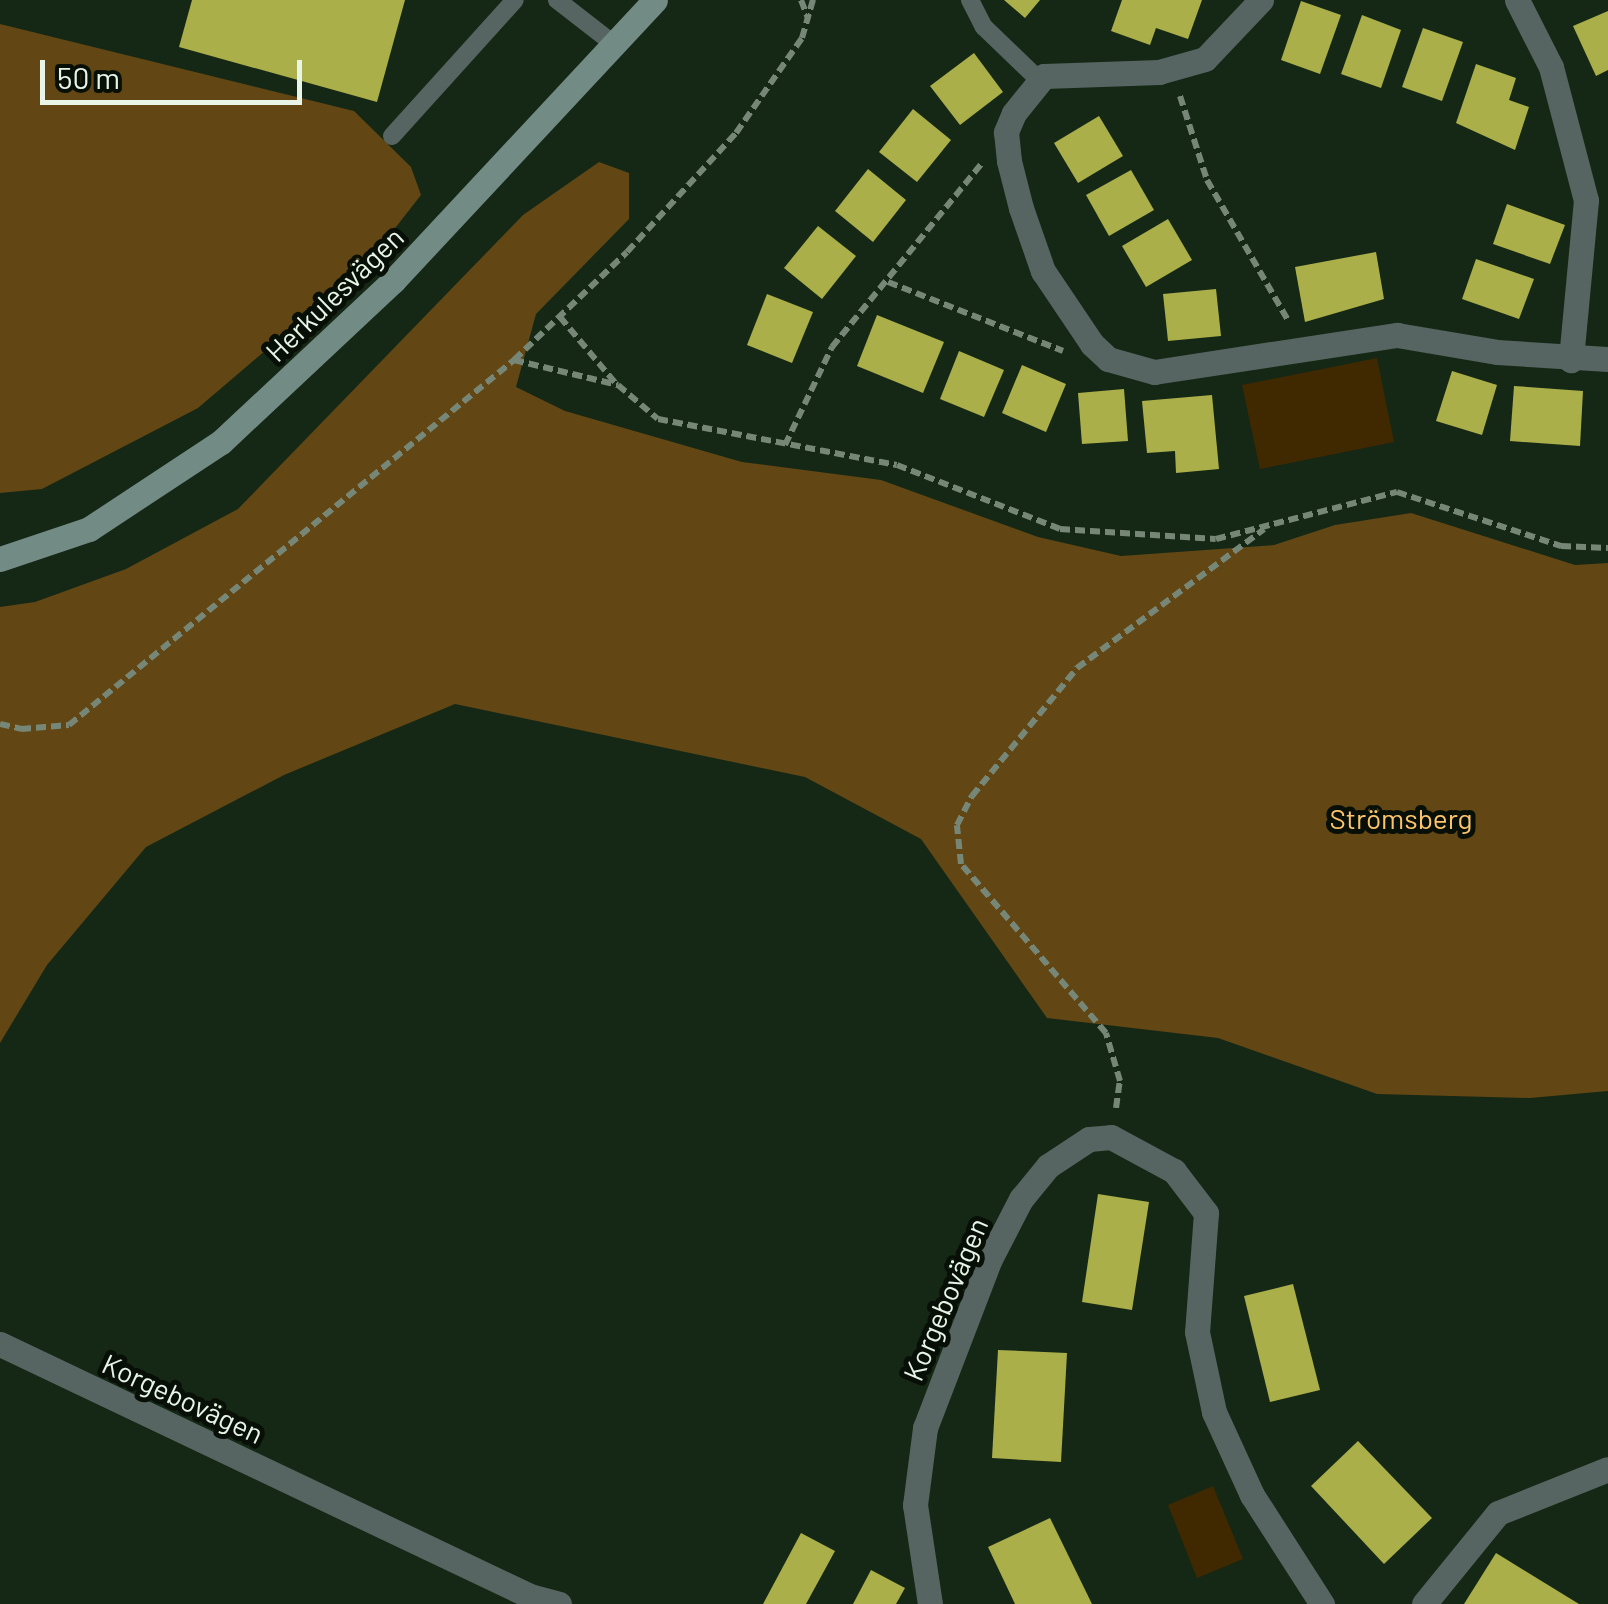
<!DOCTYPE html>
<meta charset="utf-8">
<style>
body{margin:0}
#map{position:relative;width:1608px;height:1604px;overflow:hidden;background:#152815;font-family:Barlow,sans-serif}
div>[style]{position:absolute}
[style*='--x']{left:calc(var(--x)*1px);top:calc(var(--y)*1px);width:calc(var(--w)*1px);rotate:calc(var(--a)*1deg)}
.green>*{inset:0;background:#402900}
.forest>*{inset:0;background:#624614}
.building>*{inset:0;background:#abaf49}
.path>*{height:6px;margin-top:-3px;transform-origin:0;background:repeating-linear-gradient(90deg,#778777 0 10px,transparent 0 15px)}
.lane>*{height:18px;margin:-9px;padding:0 9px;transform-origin:9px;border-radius:9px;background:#566561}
.street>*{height:25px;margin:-12.5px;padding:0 12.5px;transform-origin:12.5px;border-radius:12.5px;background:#566561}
.secondary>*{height:25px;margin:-12.5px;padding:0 12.5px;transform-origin:12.5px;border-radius:12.5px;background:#738b85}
span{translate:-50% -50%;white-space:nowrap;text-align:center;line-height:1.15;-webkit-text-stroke:10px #070f07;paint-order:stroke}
.street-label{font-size:28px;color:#e7f4e7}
.park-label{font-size:28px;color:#fcc56c}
.scale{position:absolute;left:40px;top:60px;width:262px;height:45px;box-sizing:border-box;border:5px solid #e7f4e7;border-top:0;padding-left:12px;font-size:30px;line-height:35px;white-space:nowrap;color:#e7f4e7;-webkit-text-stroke:8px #070f07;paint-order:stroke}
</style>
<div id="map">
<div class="green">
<div style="clip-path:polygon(1377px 358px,1394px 442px,1260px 469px,1242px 385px)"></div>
<div style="clip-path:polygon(1213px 1486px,1243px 1559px,1197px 1578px,1168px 1505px)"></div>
</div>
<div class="forest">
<div style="clip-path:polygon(0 24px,354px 111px,411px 167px,421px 195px,367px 264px,198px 408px,42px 489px,0 493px)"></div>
<div style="clip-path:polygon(599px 162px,629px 173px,629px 219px,536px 314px,516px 387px,565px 411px,742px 462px,881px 480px,1038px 537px,1121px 556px,1274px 545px,1335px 525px,1411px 513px,1575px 565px,1608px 563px,1608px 1091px,1530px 1098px,1377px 1094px,1218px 1038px,1047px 1018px,921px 839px,805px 777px,455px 704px,284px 775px,146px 847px,47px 965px,0 1043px,0 607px,35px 602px,126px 569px,238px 509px,523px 215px)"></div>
</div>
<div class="building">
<div style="clip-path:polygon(192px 0,405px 0,377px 102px,179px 47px)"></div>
<div style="clip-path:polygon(1004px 0,1040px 0,1025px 18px)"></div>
<div style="clip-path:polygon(1122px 0,1202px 0,1188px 39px,1156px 28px,1150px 45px,1111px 31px)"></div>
<div style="clip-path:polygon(1301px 1px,1341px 15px,1320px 74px,1281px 60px)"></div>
<div style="clip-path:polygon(1608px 11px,1608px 70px,1596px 76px,1573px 26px)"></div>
<div style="clip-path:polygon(1362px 15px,1401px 30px,1381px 88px,1341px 74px)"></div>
<div style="clip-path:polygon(1423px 28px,1463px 42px,1442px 101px,1402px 87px)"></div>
<div style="clip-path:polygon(974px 53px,1003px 92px,960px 125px,930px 86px)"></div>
<div style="clip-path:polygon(1476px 64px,1516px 78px,1509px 100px,1529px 107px,1515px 150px,1456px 123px)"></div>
<div style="clip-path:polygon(913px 109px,951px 140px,917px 182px,879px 152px)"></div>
<div style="clip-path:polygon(1099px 116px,1123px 156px,1078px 183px,1054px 143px)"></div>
<div style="clip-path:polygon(868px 169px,906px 200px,873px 242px,835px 211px)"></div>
<div style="clip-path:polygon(1131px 170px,1154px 210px,1109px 236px,1086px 195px)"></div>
<div style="clip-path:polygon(1507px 204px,1565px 225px,1550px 264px,1493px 244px)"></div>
<div style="clip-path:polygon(1168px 219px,1192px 260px,1146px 287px,1122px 246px)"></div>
<div style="clip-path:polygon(818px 226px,856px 256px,822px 299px,784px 268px)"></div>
<div style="clip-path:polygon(1376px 252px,1384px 299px,1305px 322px,1295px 267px)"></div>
<div style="clip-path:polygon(1476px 259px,1534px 279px,1519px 319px,1462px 299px)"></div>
<div style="clip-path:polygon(1216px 289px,1221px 336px,1168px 341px,1163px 294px)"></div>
<div style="clip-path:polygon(767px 294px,813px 312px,792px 363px,747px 345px)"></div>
<div style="clip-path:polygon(877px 315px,944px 342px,923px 393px,857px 366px)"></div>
<div style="clip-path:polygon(959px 351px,1004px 370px,984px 417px,940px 399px)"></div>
<div style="clip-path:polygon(1022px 365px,1066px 384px,1046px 432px,1002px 413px)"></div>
<div style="clip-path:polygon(1452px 371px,1497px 385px,1482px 435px,1436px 421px)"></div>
<div style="clip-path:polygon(1514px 386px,1583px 391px,1580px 446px,1510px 441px)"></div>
<div style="clip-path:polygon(1124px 389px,1128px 441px,1082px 444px,1078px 393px)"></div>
<div style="clip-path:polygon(1212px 395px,1219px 469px,1176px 473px,1175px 451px,1147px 453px,1142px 401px)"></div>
<div style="clip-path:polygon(1098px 1194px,1149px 1202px,1132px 1310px,1082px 1302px)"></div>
<div style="clip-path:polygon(1293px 1284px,1320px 1390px,1270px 1402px,1244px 1296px)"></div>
<div style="clip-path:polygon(998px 1350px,1067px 1353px,1061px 1462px,992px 1458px)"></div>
<div style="clip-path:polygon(1358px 1441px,1432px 1518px,1384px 1564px,1311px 1486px)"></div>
<div style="clip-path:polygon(1050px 1518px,1092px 1604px,1015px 1604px,988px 1547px)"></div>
<div style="clip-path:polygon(801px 1533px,835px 1551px,806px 1604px,763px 1604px)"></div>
<div style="clip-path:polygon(1496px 1553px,1579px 1604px,1464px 1604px)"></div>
<div style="clip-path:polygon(871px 1570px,905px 1588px,896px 1604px,853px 1604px)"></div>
</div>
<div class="path">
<div style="--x:801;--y:0;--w:19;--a:69"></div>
<div style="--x:1180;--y:96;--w:88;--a:72.2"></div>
<div style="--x:1207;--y:180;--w:164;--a:60"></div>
<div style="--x:888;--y:282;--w:188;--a:21.5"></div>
<div style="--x:560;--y:317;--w:89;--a:50"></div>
<div style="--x:514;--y:360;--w:107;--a:13.5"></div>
<div style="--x:618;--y:385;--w:52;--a:40.4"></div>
<div style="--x:658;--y:419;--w:243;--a:10.9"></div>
<div style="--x:897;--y:465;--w:175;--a:21.4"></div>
<div style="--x:1060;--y:529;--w:156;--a:3.7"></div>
<div style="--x:1216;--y:539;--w:187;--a:-14.6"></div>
<div style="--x:1397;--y:492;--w:173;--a:18.2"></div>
<div style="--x:1561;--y:546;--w:47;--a:2.4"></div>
<div style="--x:785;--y:445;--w:109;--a:-64.4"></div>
<div style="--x:832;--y:347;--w:236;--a:-50.8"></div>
<div style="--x:0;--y:724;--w:22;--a:13"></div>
<div style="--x:21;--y:729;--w:48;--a:-4.8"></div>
<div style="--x:69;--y:725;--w:576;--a:-39.36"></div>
<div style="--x:514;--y:360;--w:156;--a:-43.7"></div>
<div style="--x:627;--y:252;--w:161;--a:-47.5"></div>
<div style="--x:736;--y:133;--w:116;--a:-55.2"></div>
<div style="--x:802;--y:38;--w:40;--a:-74"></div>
<div style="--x:1116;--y:1108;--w:27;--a:-82"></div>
<div style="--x:1120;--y:1081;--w:50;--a:-106.3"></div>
<div style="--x:1106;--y:1033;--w:223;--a:-130.6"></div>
<div style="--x:961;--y:864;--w:39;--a:-96"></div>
<div style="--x:957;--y:825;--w:33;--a:-63"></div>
<div style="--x:972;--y:796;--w:166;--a:-50.6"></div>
<div style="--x:1077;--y:668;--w:233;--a:-36.6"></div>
</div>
<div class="lane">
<div style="--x:557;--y:0;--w:73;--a:37.8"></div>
<div style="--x:970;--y:0;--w:30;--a:63"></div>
<div style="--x:984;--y:27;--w:76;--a:43.9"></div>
<div style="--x:392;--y:136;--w:183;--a:-47.9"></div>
</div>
<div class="street">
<div style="--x:1261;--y:0;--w:81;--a:133.5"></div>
<div style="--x:1205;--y:59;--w:48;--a:164.2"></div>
<div style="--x:1159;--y:72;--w:115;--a:178"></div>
<div style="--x:1044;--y:76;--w:48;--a:129"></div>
<div style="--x:1014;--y:113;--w:21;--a:113"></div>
<div style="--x:1006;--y:132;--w:29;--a:84"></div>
<div style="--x:1009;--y:161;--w:49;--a:75.7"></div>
<div style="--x:1021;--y:208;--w:67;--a:70.8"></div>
<div style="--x:1043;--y:271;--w:88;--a:56.1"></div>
<div style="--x:1092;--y:344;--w:22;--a:43"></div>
<div style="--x:1108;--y:359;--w:48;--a:15.8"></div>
<div style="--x:1154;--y:372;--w:246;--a:-8.7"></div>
<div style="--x:1397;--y:335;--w:101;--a:9.6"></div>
<div style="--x:1497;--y:352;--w:111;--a:3.6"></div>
<div style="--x:1517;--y:0;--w:75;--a:63.1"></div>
<div style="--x:1551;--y:67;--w:138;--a:75.3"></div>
<div style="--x:1586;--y:200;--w:161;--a:95.4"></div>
<div style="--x:0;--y:1344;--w:587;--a:25.43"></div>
<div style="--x:530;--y:1596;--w:30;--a:15"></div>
<div style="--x:930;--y:1604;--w:100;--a:-98.6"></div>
<div style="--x:915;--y:1505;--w:78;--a:-82.6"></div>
<div style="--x:925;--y:1428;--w:181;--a:-69"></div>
<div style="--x:990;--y:1259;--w:68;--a:-62.7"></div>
<div style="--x:1021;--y:1199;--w:43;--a:-50.7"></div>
<div style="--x:1048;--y:1166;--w:49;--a:-33.4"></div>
<div style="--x:1089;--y:1139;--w:22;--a:-5"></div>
<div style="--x:1111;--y:1137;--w:72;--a:28.4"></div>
<div style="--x:1174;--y:1171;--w:53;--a:52.7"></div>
<div style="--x:1206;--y:1213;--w:119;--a:94.3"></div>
<div style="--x:1197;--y:1332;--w:82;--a:78"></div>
<div style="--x:1214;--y:1412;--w:91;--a:65.4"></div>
<div style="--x:1252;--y:1495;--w:130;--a:57.3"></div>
<div style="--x:1424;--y:1604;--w:117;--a:-50.9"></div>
<div style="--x:1498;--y:1513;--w:118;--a:-21.8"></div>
</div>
<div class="secondary">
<div style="--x:0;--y:559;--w:94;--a:-18.6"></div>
<div style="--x:89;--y:529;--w:158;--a:-33.4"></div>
<div style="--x:221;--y:442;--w:236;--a:-43.1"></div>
<div style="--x:393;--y:281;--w:384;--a:-47"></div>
</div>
<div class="street-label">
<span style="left:334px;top:294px;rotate:-44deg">Herkulesvägen</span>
<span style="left:945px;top:1299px;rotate:-67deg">Korgebovägen</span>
<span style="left:183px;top:1398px;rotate:25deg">Korgebovägen</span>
</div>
<div class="park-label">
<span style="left:1401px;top:818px">Strömsberg</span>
</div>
<div class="scale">50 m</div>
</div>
